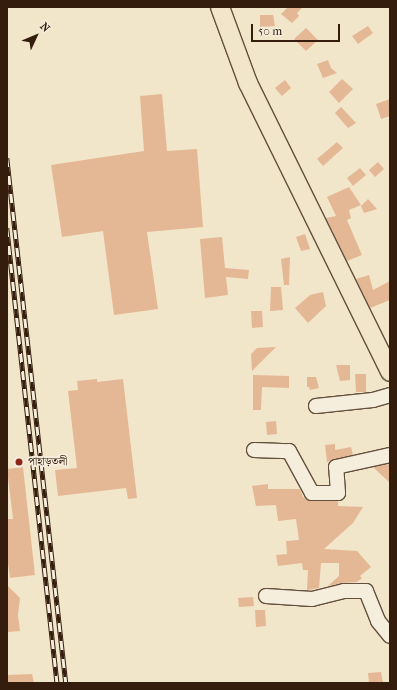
<!DOCTYPE html>
<meta charset="utf-8">
<style>
body{margin:0}
#map{position:relative;width:397px;height:690px;overflow:hidden;background:#f1e5ca;font-family:"IM FELL French Canon","Noto Serif Bengali",serif}
div>[style]{position:absolute}
[style*='--x']{left:calc(var(--x)*1px);top:calc(var(--y)*1px);width:calc(var(--w)*1px);rotate:calc(var(--a)*1deg)}
.building>*{inset:0;background:#e5b895}
.roads{filter:drop-shadow(1px 0 #634f3c) drop-shadow(-1px 0 #634f3c) drop-shadow(0 1px #634f3c) drop-shadow(0 -1px #634f3c)}
.minor>*{height:14px;margin:-7px;padding:0 7px;transform-origin:7px;border-radius:7px;background:#f6eedd}
.major>*{height:18px;margin:-9px;padding:0 9px;transform-origin:9px;border-radius:9px;background:#f1e5ca}
.rail>*{height:4.5px;margin-top:-2.25px;transform-origin:0;background:repeating-linear-gradient(90deg,#f6eedd 0 9px,#341d0c 0 18px);box-sizing:border-box;border-block:1px solid #341d0c}
.dots>*{width:11px;height:11px;translate:-50% -50%;box-sizing:border-box;border:2px solid #f6eedd;border-radius:50%}
span{translate:-50% -50%;white-space:nowrap;text-align:center;line-height:1.15;-webkit-text-stroke:3.5px #f6eedd;paint-order:stroke}
.poi-label{font-size:11px;color:#341d0c}
.left{translate:0 -50%;text-align:left}
.frame{position:absolute;inset:0;border:8px solid #341d0c;pointer-events:none}
.north{position:absolute;left:16px;top:16px;width:40px;height:40px;-webkit-text-stroke:3px #f6eedd;paint-order:stroke;rotate:46deg;font-size:11px;font-weight:700;line-height:16px;text-align:center;color:#341d0c}
.north::after{content:'';display:block;margin:auto;width:14px;height:18px;background:#341d0c;clip-path:polygon(50% 0,100% 100%,50% 72%,0 100%)}
.scale{position:absolute;left:251px;top:24px;width:89px;height:18px;box-sizing:border-box;border:2px solid #341d0c;border-top:0;padding-left:5px;font-size:12px;line-height:14px;white-space:nowrap;color:#341d0c;-webkit-text-stroke:3px #f6eedd;paint-order:stroke}
</style>
<div id="map">
<div class="building">
<div style="clip-path:polygon(288px 7px,303px 7px,297px 13px,299px 16px,292px 23px,281px 14px)"></div>
<div style="clip-path:polygon(260px 15px,273px 15px,275px 26px,260px 27px)"></div>
<div style="clip-path:polygon(368px 26px,373px 33px,358px 44px,352px 36px)"></div>
<div style="clip-path:polygon(306px 28px,318px 40px,306px 51px,294px 39px)"></div>
<div style="clip-path:polygon(328px 60px,331px 68px,337px 73px,323px 78px,317px 64px)"></div>
<div style="clip-path:polygon(342px 79px,353px 89px,339px 103px,329px 92px)"></div>
<div style="clip-path:polygon(285px 80px,291px 88px,282px 96px,275px 88px)"></div>
<div style="clip-path:polygon(162px 94px,167px 151px,197px 149px,203px 227px,147px 232px,158px 309px,114px 315px,103px 231px,62px 237px,51px 165px,144px 151px,140px 96px)"></div>
<div style="clip-path:polygon(390px 99px,390px 116px,381px 119px,376px 104px)"></div>
<div style="clip-path:polygon(341px 107px,356px 123px,348px 128px,335px 113px)"></div>
<div style="clip-path:polygon(337px 142px,343px 148px,323px 166px,317px 159px)"></div>
<div style="clip-path:polygon(378px 162px,384px 169px,375px 177px,369px 170px)"></div>
<div style="clip-path:polygon(360px 168px,366px 175px,353px 186px,347px 178px)"></div>
<div style="clip-path:polygon(349px 187px,361px 205px,349px 210px,351px 218px,347px 220px,362px 255px,347px 261px,326px 218px,336px 216px,327px 197px)"></div>
<div style="clip-path:polygon(368px 199px,377px 209px,364px 213px,361px 206px)"></div>
<div style="clip-path:polygon(305px 234px,310px 249px,301px 251px,296px 237px)"></div>
<div style="clip-path:polygon(222px 237px,225px 268px,249px 270px,248px 279px,226px 277px,228px 295px,205px 298px,200px 239px)"></div>
<div style="clip-path:polygon(290px 257px,289px 285px,284px 285px,281px 259px)"></div>
<div style="clip-path:polygon(369px 275px,373px 290px,390px 281px,390px 300px,370px 308px,356px 279px)"></div>
<div style="clip-path:polygon(271px 287px,281px 287px,283px 310px,270px 311px)"></div>
<div style="clip-path:polygon(323px 292px,326px 306px,308px 323px,295px 308px,310px 295px)"></div>
<div style="clip-path:polygon(251px 311px,262px 311px,263px 327px,252px 328px)"></div>
<div style="clip-path:polygon(276px 347px,252px 371px,251px 354px,257px 348px)"></div>
<div style="clip-path:polygon(336px 365px,350px 365px,350px 380px,340px 381px)"></div>
<div style="clip-path:polygon(355px 374px,366px 374px,366px 392px,356px 392px)"></div>
<div style="clip-path:polygon(253px 375px,289px 376px,289px 388px,262px 387px,261px 410px,253px 410px)"></div>
<div style="clip-path:polygon(307px 377px,316px 377px,319px 388px,310px 390px,309px 387px,307px 387px)"></div>
<div style="clip-path:polygon(97px 379px,97px 382px,123px 379px,137px 498px,128px 499px,126px 488px,58px 496px,55px 470px,77px 468px,68px 391px,78px 390px,77px 381px)"></div>
<div style="clip-path:polygon(276px 421px,277px 434px,267px 435px,266px 422px)"></div>
<div style="clip-path:polygon(335px 444px,335px 450px,351px 447px,353px 455px,327px 462px,325px 445px)"></div>
<div style="clip-path:polygon(390px 464px,390px 483px,373px 467px)"></div>
<div style="clip-path:polygon(23px 467px,35px 575px,10px 578px,7px 556px,7px 519px,13px 519px,7px 469px)"></div>
<div style="clip-path:polygon(268px 484px,268px 489px,300px 489px,303px 497px,312px 501px,338px 501px,338px 506px,363px 507px,353px 523px,324px 549px,357px 551px,371px 567px,360px 576px,362px 578px,357px 582px,342px 583px,328px 586px,339px 576px,339px 563px,321px 563px,319px 588px,307px 590px,308px 570px,303px 570px,302px 563px,278px 566px,276px 555px,287px 554px,286px 541px,299px 540px,296px 519px,278px 521px,276px 505px,256px 506px,252px 486px)"></div>
<div style="clip-path:polygon(7px 585px,20px 598px,18px 615px,20px 631px,8px 632px)"></div>
<div style="clip-path:polygon(253px 597px,254px 606px,239px 607px,238px 598px)"></div>
<div style="clip-path:polygon(255px 610px,265px 610px,266px 626px,256px 627px)"></div>
<div style="clip-path:polygon(381px 672px,383px 683px,369px 683px,368px 673px)"></div>
<div style="clip-path:polygon(32px 674px,34px 683px,7px 683px,7px 675px)"></div>
</div>
<div class="roads">
<div class="minor">
<div style="--x:316;--y:406;--w:57;--a:-6"></div>
<div style="--x:373;--y:400;--w:18;--a:-16"></div>
<div style="--x:254;--y:450;--w:35;--a:2"></div>
<div style="--x:289;--y:451;--w:48;--a:61.3"></div>
<div style="--x:312;--y:493;--w:26;--a:0"></div>
<div style="--x:338;--y:493;--w:26;--a:-94"></div>
<div style="--x:336;--y:467;--w:55;--a:-12.5"></div>
<div style="--x:266;--y:596;--w:46;--a:3.7"></div>
<div style="--x:312;--y:599;--w:33;--a:-14"></div>
<div style="--x:344;--y:591;--w:22;--a:0"></div>
<div style="--x:366;--y:591;--w:32;--a:68"></div>
<div style="--x:378;--y:621;--w:19;--a:51"></div>
</div>
<div class="major">
<div style="--x:220;--y:7;--w:81;--a:69.8"></div>
<div style="--x:248;--y:83;--w:322;--a:63.8"></div>
</div>
</div>
<div class="rail">
<div style="--x:7;--y:158;--w:528;--a:83.59"></div>
<div style="--x:7;--y:228;--w:458;--a:83.7"></div>
</div>
<div class="dots">
<div style="left:19px;top:462px;background:#8f2418"></div>
</div>
<div class="poi-label">
<span class="left" style="left:28px;top:462px">পাহাড়তলী</span>
</div>
<div class="frame"></div>
<div class="north">N</div>
<div class="scale">50 m</div>
</div>
